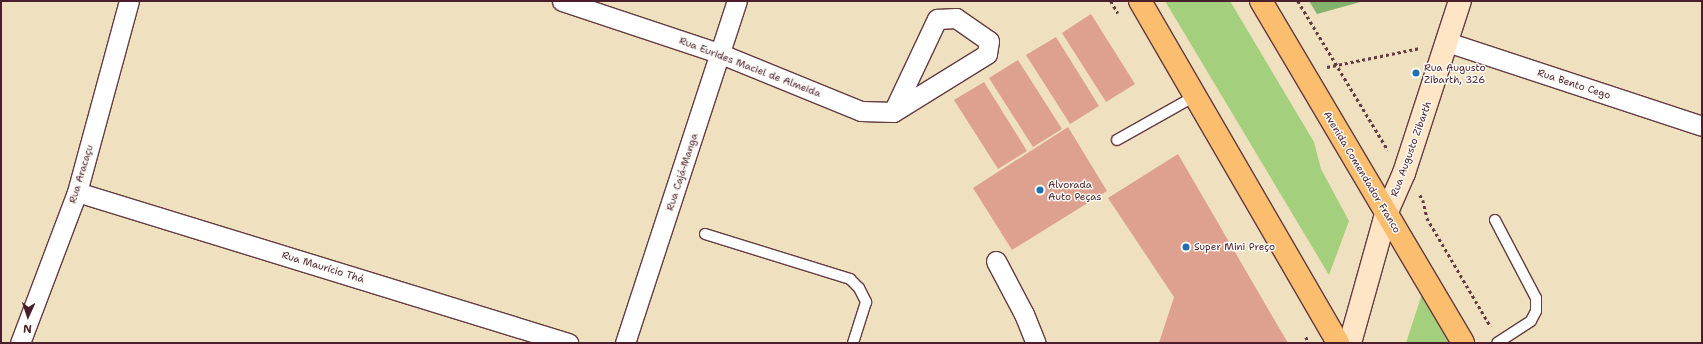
<!DOCTYPE html>
<meta charset="utf-8">
<style>
body{margin:0}
#map{position:relative;width:1703px;height:344px;overflow:hidden;background:#efe0c0;font-family:"Shantell Sans",sans-serif}
div>[style]{position:absolute}
[style*='--x']{left:calc(var(--x)*1px);top:calc(var(--y)*1px);width:calc(var(--w)*1px);rotate:calc(var(--a)*1deg)}
.green>*{inset:0;background:#a4cf7c}
.forest>*{inset:0;background:#83b26c}
.building>*{inset:0;background:#dea08f}
.path>*{height:2.5px;margin-top:-1.25px;transform-origin:0;background:repeating-linear-gradient(90deg,#633c41 0 3px,transparent 0 6px)}
.roads{filter:drop-shadow(1px 0 #633c41) drop-shadow(-1px 0 #633c41) drop-shadow(0 1px #633c41) drop-shadow(0 -1px #633c41)}
.service>*{height:10px;margin:-5px;padding:0 5px;transform-origin:5px;border-radius:5px;background:#fff}
.minor>*{height:19px;margin:-9.5px;padding:0 9.5px;transform-origin:9.5px;border-radius:9.5px;background:#fff}
.secondary>*{height:22px;margin:-11px;padding:0 11px;transform-origin:11px;border-radius:11px;background:#fde5c5}
.trunk>*{height:22px;margin:-11px;padding:0 11px;transform-origin:11px;border-radius:11px;background:#fbbd6e}
.dots>*{width:11px;height:11px;translate:-50% -50%;box-sizing:border-box;border:2px solid #fdfcf7;border-radius:50%}
span{translate:-50% -50%;white-space:nowrap;text-align:center;line-height:1.15;-webkit-text-stroke:3px #fdfcf7;paint-order:stroke}
.street-label{font-size:10px;color:#4a1f2b}
.poi-label{font-size:10px;color:#4a1f2b}
.left{translate:0 -50%;text-align:left}
.frame{position:absolute;inset:0;border:2px solid #4a1f2b;pointer-events:none}
.north{position:absolute;left:8px;top:296px;width:40px;height:40px;-webkit-text-stroke:3px #fdfcf7;paint-order:stroke;rotate:183deg;font-size:11px;font-weight:700;line-height:16px;text-align:center;color:#4a1f2b}
.north::after{content:'';display:block;margin:auto;width:14px;height:18px;background:#4a1f2b;clip-path:polygon(50% 0,100% 100%,50% 72%,0 100%)}
</style>
<div id="map">
<div class="green">
<div style="clip-path:polygon(1165px 1px,1230px 1px,1314px 142px,1321px 169px,1349px 221px,1329px 275px)"></div>
<div style="clip-path:polygon(1422px 294px,1449px 343px,1406px 343px)"></div>
</div>
<div class="forest">
<div style="clip-path:polygon(1309px 1px,1364px 1px,1317px 14px)"></div>
</div>
<div class="building">
<div style="clip-path:polygon(1091px 14px,1135px 84px,1106px 102px,1062px 33px)"></div>
<div style="clip-path:polygon(1056px 37px,1099px 106px,1070px 124px,1026px 55px)"></div>
<div style="clip-path:polygon(1018px 60px,1062px 129px,1033px 147px,989px 78px)"></div>
<div style="clip-path:polygon(984px 82px,1027px 151px,998px 169px,954px 100px)"></div>
<div style="clip-path:polygon(1068px 127px,1107px 191px,1012px 250px,973px 188px)"></div>
<div style="clip-path:polygon(1178px 154px,1275px 321px,1288px 343px,1159px 343px,1174px 297px,1108px 198px)"></div>
</div>
<div class="path">
<div style="--x:1111;--y:1;--w:14;--a:60"></div>
<div style="--x:1298;--y:1;--w:174;--a:58.9"></div>
<div style="--x:1327;--y:67;--w:95;--a:-11.5"></div>
<div style="--x:1420;--y:195;--w:6;--a:59"></div>
<div style="--x:1423;--y:200;--w:18;--a:77"></div>
<div style="--x:1427;--y:218;--w:126;--a:59.6"></div>
<div style="--x:1306;--y:337;--w:7;--a:63"></div>
</div>
<div class="roads">
<div class="service">
<div style="--x:1117;--y:140;--w:90;--a:-29.4"></div>
<div style="--x:1495;--y:220;--w:88;--a:62.3"></div>
<div style="--x:1536;--y:298;--w:13;--a:90"></div>
<div style="--x:1536;--y:311;--w:11;--a:117"></div>
<div style="--x:1531;--y:321;--w:40;--a:147.1"></div>
<div style="--x:705;--y:234;--w:152;--a:17.2"></div>
<div style="--x:850;--y:279;--w:13;--a:45"></div>
<div style="--x:859;--y:288;--w:16;--a:63"></div>
<div style="--x:866;--y:302;--w:43;--a:107.6"></div>
</div>
<div class="minor">
<div style="--x:562;--y:1;--w:168;--a:18.4"></div>
<div style="--x:721;--y:54;--w:151;--a:22.2"></div>
<div style="--x:861;--y:111;--w:32;--a:2"></div>
<div style="--x:956;--y:18;--w:40;--a:34.9"></div>
<div style="--x:989;--y:41;--w:13;--a:99"></div>
<div style="--x:987;--y:54;--w:110;--a:148.3"></div>
<div style="--x:893;--y:112;--w:103;--a:-64.7"></div>
<div style="--x:937;--y:19;--w:19;--a:-3"></div>
<div style="--x:1447;--y:42;--w:268;--a:18.2"></div>
<div style="--x:77;--y:192;--w:514;--a:17.09"></div>
<div style="--x:996;--y:261;--w:60;--a:62.2"></div>
<div style="--x:1024;--y:314;--w:31;--a:68"></div>
<div style="--x:20;--y:343;--w:161;--a:-69.3"></div>
<div style="--x:77;--y:192;--w:198;--a:-74.8"></div>
<div style="--x:625;--y:343;--w:360;--a:-71.9"></div>
</div>
<div class="secondary">
<div style="--x:1350;--y:343;--w:134;--a:-74.4"></div>
<div style="--x:1386;--y:214;--w:45;--a:-66.3"></div>
<div style="--x:1404;--y:173;--w:181;--a:-72"></div>
</div>
<div class="trunk">
<div style="--x:1140;--y:1;--w:395;--a:59.9"></div>
<div style="--x:1261;--y:1;--w:397;--a:59.4"></div>
</div>
</div>
<div class="dots">
<div style="left:1416px;top:73px;background:#1f6fb2"></div>
<div style="left:1040px;top:190px;background:#1f6fb2"></div>
<div style="left:1186px;top:247px;background:#1f6fb2"></div>
</div>
<div class="street-label">
<span style="left:750px;top:67px;rotate:21deg">Rua Eurides Maciel de Almeida</span>
<span style="left:1574px;top:84px;rotate:18deg">Rua Bento Cego</span>
<span style="left:1411px;top:149px;rotate:-70deg">Rua Augusto Zibarth</span>
<span style="left:682px;top:172px;rotate:-72deg">Rua Cajá-Manga</span>
<span style="left:1362px;top:172px;rotate:59deg">Avenida Comendador Franco</span>
<span style="left:81px;top:174px;rotate:-73deg">Rua Aracaçu</span>
<span style="left:323px;top:267px;rotate:17deg">Rua Maurício Thá</span>
</div>
<div class="poi-label">
<span class="left" style="left:1424px;top:73px">Rua Augusto<br>Zibarth, 326</span>
<span class="left" style="left:1048px;top:190px">Alvorada<br>Auto Peças</span>
<span class="left" style="left:1194px;top:247px">Super Mini Preço</span>
</div>
<div class="frame"></div>
<div class="north">N</div>
</div>
